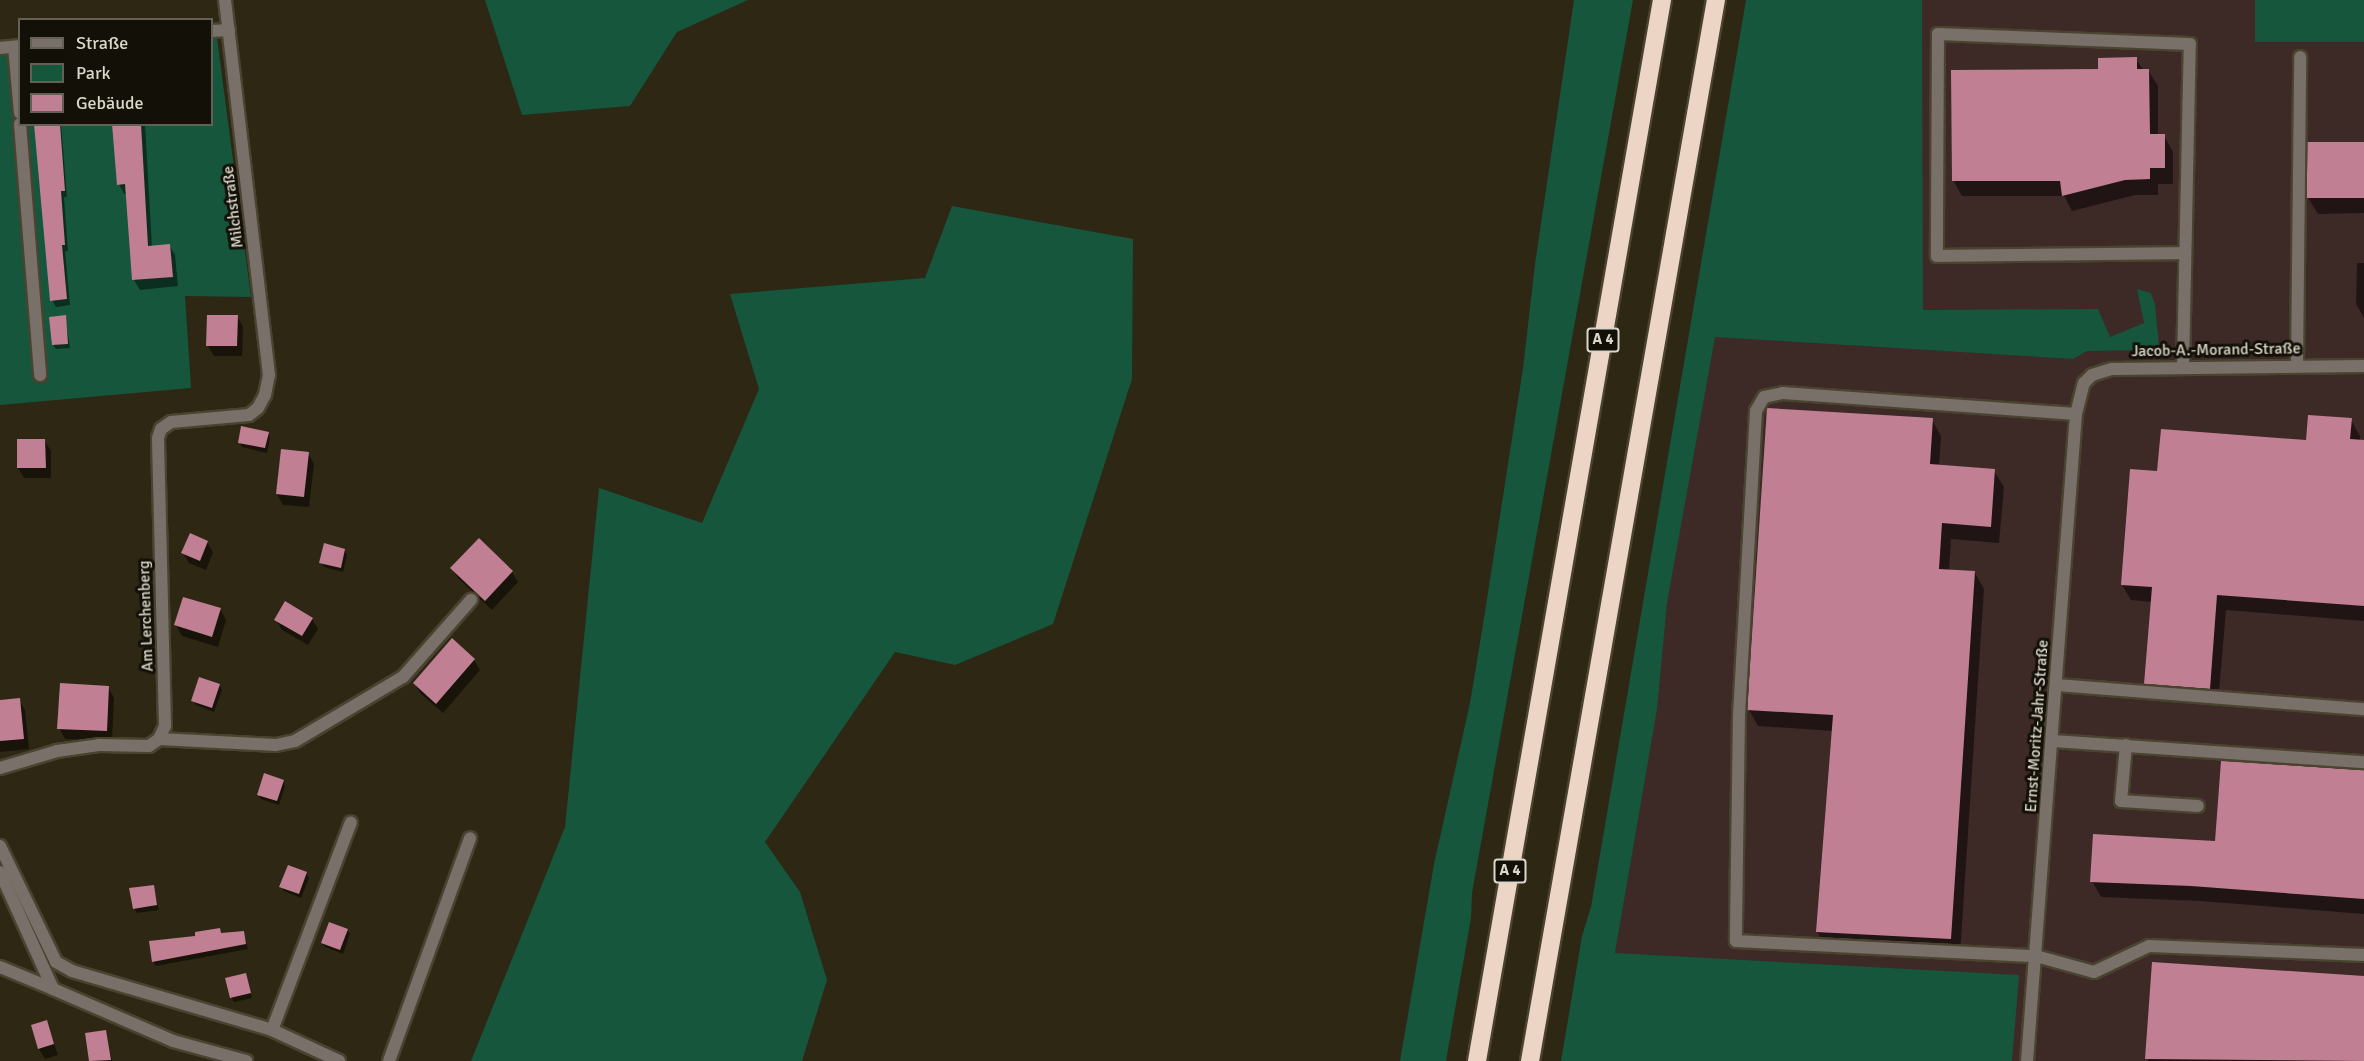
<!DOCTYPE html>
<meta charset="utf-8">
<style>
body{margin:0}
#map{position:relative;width:2364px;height:1061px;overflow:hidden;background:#2d2713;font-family:Signika,sans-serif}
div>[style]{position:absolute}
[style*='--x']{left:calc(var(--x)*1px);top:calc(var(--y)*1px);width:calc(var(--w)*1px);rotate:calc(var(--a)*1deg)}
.commercial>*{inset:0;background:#3d2926}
.green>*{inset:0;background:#15563d}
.shadow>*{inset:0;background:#0007}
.building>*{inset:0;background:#c17f94}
.roads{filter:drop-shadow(2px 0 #494330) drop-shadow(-2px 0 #494330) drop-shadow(0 2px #494330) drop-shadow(0 -2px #494330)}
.service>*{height:12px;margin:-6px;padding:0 6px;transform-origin:6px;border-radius:6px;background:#797069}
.minor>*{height:12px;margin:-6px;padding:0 6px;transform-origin:6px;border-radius:6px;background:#797069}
.motorway>*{height:18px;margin:-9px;padding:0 9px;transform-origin:9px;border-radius:9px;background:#ecd5c4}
span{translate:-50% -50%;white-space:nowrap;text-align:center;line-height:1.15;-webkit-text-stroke:6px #131008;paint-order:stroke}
.shield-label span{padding:2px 4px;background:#131008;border:2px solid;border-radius:4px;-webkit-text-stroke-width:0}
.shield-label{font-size:15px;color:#dad7ca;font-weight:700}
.street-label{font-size:16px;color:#dad7ca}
.legend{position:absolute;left:18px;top:18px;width:195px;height:108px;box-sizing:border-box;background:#131008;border:2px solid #636056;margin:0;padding:8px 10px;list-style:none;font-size:18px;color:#dad7ca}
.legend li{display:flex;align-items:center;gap:12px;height:30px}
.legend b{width:30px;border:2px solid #636056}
</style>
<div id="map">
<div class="commercial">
<div style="clip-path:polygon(1772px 0,2364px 0,2364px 1061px,1597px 1061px,1656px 710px,1667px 601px)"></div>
</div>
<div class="green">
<div style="clip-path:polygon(485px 0,748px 0,677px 32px,630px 106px,522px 115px)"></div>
<div style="clip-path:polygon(1574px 0,1633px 0,1472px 893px,1471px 918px,1446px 1061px,1400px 1061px,1434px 864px,1470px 703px,1484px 618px,1523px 368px,1535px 264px)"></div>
<div style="clip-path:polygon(1746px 0,1922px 0,1923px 310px,2098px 309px,2110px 337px,2144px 323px,2137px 289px,2151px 293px,2155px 305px,2159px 346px,2152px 350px,2087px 351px,2073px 359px,1715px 337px,1667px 603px,1657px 709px,1615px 953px,2019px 975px,2012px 1061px,1561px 1061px,1582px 936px,1591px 907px)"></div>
<div style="clip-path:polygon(2255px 0,2364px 0,2364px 42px,2255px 42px)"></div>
<div style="clip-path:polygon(212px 38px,217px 38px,251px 297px,185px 296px,191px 388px,0 405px,0 55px,19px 54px,20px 124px,212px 124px)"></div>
<div style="clip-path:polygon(952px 206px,1133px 239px,1132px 379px,1053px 624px,955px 665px,895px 652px,765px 842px,800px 892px,827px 980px,802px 1061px,471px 1061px,565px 827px,599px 488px,702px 523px,759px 389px,730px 294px,925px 278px)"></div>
</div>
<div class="shadow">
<div style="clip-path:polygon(2136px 59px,2143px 70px,2148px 70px,2158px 86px,2158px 136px,2164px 136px,2173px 152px,2173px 184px,2158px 184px,2158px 195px,2135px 195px,2072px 211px,2064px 196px,1962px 196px,1953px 180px,2099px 71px)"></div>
<div style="clip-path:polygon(36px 124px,61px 124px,67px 197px,64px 197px,68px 251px,65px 251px,70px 305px,56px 307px,52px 300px)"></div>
<div style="clip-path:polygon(114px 124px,145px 124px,152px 247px,169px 245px,175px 255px,178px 286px,140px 290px,134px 280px,127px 194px,124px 194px,119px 184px)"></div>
<div style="clip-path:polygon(2364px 144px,2364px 213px,2318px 214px,2308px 198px)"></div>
<div style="clip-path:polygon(2357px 263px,2364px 263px,2364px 318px,2356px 304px)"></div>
<div style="clip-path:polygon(237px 316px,243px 327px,242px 356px,214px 356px,208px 346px)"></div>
<div style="clip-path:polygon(65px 317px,70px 348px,56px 349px,53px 345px)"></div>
<div style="clip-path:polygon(1932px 420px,1941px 436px,1939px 466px,1994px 471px,2004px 487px,1999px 543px,1951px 539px,1949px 571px,1975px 573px,1984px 589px,1960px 955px,1827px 948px,1817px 932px,1833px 731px,1758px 726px,1749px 710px)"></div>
<div style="clip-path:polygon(2351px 420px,2360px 436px,2360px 441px,2364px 441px,2364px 621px,2226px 610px,2218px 704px,2155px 699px,2146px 683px,2152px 602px,2131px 600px,2122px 585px,2159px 473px,2308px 442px)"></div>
<div style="clip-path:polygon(268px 433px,270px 438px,267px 453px,242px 447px,239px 442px)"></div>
<div style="clip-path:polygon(44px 440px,51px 451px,51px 478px,24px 478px,18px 468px)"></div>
<div style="clip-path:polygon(308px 453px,314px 464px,309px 507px,283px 505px,277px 494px)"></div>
<div style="clip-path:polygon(207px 542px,213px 552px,206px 570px,189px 563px,183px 553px)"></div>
<div style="clip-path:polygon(344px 550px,347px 555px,343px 572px,324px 567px,321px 562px)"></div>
<div style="clip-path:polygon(452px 568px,512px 572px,518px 582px,492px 610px,458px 578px)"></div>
<div style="clip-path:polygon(220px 609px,226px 620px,218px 647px,182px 636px,176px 625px)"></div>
<div style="clip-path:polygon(312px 619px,318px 629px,308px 645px,282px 630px,276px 620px)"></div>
<div style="clip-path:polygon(452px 640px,474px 660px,480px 670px,443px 713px,421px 694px,415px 684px)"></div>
<div style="clip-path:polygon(219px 685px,222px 690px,214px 712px,196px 705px,193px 701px)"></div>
<div style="clip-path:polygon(108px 687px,114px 698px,112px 741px,65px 739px,59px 728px)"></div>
<div style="clip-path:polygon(19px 700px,25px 710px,29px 749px,0 752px,0 702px)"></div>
<div style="clip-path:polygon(2223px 762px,2364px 770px,2364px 914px,2201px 901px,2101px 897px,2092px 881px,2217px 843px)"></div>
<div style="clip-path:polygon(283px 781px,285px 786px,279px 805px,261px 799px,259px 795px)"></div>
<div style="clip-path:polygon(306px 873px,309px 878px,301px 898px,284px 891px,281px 886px)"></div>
<div style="clip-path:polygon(153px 886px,159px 910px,137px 913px,134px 908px)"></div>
<div style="clip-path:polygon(219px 930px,222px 934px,243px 932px,248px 949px,156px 966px,153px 962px)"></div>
<div style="clip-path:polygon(347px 930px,350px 934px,343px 954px,325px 947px,322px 943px)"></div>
<div style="clip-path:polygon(2153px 964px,2364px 978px,2364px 1061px,2148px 1061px)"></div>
<div style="clip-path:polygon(246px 975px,252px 998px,234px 1002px,231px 997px)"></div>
<div style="clip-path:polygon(46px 1022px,58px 1055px,45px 1059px,39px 1049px)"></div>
<div style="clip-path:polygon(106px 1031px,112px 1061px,91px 1061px,86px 1035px)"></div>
</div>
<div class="building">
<div style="clip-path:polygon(2137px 57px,2137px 69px,2149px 69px,2150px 134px,2165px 134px,2165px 168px,2150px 168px,2150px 179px,2125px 180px,2062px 196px,2060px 181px,1952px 181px,1951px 70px,2098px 69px,2098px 58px)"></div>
<div style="clip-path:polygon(34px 124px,60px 124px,65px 191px,61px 191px,65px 245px,62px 245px,67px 299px,50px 301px)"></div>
<div style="clip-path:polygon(112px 124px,141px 124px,148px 246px,170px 244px,173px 277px,132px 280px,125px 184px,117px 185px)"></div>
<div style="clip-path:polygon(2307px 142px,2364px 142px,2364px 198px,2307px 198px)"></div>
<div style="clip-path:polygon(66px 315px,68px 344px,52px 345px,49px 317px)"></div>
<div style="clip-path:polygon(207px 315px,238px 315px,237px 346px,206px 346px)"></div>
<div style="clip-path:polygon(1767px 408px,1933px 418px,1930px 464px,1995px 469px,1991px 527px,1942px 523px,1939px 569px,1975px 571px,1951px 939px,1816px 932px,1833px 715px,1747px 710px)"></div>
<div style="clip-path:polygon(2308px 415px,2352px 418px,2350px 439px,2364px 440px,2364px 606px,2217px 595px,2210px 689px,2144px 684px,2152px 587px,2121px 585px,2130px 469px,2157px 471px,2161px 429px,2306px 440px)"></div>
<div style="clip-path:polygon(241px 426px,269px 432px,265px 448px,238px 443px)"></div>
<div style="clip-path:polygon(17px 439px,45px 439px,46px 468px,17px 468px)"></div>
<div style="clip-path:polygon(281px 449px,309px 452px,304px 497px,276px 494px)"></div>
<div style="clip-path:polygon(190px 533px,208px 541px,200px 561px,181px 553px)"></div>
<div style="clip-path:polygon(479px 538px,513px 571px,485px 601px,450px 568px)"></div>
<div style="clip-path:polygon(324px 543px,345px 549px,341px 568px,319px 563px)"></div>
<div style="clip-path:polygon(183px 597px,221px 608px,212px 637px,174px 625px)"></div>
<div style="clip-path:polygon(285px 601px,313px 618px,302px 636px,274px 620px)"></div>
<div style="clip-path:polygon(452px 638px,475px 659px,436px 704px,413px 683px)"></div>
<div style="clip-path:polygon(199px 677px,220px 684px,212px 708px,191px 701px)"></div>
<div style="clip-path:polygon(60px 683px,109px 686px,107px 731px,57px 729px)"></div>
<div style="clip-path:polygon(20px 698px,24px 739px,0 741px,0 700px)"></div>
<div style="clip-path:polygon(2221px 761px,2364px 770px,2364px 899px,2191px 886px,2090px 882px,2093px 834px,2215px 841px)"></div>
<div style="clip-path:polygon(264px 773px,284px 780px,277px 801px,257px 795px)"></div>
<div style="clip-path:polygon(288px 865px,307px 872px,299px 894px,279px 887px)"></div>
<div style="clip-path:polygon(154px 885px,157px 905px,133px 909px,129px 888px)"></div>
<div style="clip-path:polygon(329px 922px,348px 929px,340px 950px,321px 943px)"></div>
<div style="clip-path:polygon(220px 928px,221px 933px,244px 931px,246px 944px,152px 962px,149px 941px,195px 936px,195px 932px)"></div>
<div style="clip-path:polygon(2152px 962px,2364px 976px,2364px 1061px,2145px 1059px)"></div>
<div style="clip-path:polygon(246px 973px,251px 993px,230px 998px,225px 978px)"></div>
<div style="clip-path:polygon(47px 1020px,54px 1044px,38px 1049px,31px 1025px)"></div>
<div style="clip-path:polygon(106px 1030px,111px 1060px,89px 1061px,85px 1033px)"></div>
</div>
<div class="roads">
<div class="service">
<div style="--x:212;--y:31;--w:17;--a:-3"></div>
<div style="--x:14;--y:47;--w:66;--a:84.8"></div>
<div style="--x:0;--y:48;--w:20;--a:-6"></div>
<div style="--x:20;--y:124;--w:252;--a:85.4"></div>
<div style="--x:2297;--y:365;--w:308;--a:-89.4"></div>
<div style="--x:2183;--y:367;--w:323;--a:-88.8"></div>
<div style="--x:2190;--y:44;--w:252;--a:-177.7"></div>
<div style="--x:1938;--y:34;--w:222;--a:90.3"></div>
<div style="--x:1937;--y:256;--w:248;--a:-0.7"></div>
<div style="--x:2076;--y:414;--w:294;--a:-175.9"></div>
<div style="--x:1783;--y:393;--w:19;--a:168"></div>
<div style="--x:1764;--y:397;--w:16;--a:120"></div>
<div style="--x:1756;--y:411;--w:302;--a:93.2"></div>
<div style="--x:1739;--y:713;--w:228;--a:90.8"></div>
<div style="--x:1736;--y:941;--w:300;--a:2.9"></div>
<div style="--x:2036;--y:956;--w:60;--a:15.4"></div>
<div style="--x:2094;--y:972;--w:61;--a:-25.3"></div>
<div style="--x:2149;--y:946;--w:215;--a:2.4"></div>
<div style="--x:2057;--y:685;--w:308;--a:4.5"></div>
<div style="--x:159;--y:739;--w:117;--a:2.9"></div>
<div style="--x:276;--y:745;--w:19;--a:-12"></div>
<div style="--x:295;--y:741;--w:126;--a:-30.7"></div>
<div style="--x:403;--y:677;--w:103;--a:-48.6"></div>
<div style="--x:2053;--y:741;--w:312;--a:3.9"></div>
<div style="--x:2126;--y:745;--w:56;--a:95.1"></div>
<div style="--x:2121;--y:801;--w:77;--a:3.7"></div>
<div style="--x:0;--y:846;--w:129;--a:64.2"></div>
<div style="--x:56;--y:962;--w:18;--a:29"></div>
<div style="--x:72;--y:971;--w:209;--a:16.4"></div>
<div style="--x:272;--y:1030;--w:74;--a:24.8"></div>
<div style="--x:0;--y:967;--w:57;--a:22.5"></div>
<div style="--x:272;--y:1030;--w:222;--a:-69.2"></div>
<div style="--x:389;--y:1061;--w:237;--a:-70"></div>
</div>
<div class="minor">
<div style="--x:0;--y:768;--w:59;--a:-16.6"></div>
<div style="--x:57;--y:751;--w:42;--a:-8.1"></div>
<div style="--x:99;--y:745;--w:50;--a:1.1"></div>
<div style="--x:149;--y:746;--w:12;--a:-35"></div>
<div style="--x:159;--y:739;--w:14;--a:-65"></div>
<div style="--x:165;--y:726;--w:288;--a:-91.4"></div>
<div style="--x:158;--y:438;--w:9;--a:-72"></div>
<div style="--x:161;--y:429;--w:12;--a:-35"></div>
<div style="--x:171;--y:422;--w:78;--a:-5.1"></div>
<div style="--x:249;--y:415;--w:11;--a:-38"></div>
<div style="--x:258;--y:408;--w:15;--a:-62"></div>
<div style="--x:265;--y:395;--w:20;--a:-79"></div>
<div style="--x:269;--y:375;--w:378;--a:-96.7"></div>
<div style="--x:0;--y:872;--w:128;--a:65.6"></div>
<div style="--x:53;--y:989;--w:131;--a:23.4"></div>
<div style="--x:173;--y:1041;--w:76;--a:15.3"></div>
<div style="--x:2027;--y:1061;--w:649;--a:-85.67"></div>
<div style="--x:2076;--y:414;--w:32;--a:-76"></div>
<div style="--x:2084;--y:383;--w:11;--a:-45"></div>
<div style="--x:2092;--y:375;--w:21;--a:-17"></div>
<div style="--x:2112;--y:369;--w:252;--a:-0.7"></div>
</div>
<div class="motorway">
<div style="--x:1477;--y:1061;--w:1077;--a:-80.11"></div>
<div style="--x:1530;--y:1061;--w:1077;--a:-80.06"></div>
</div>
</div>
<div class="shield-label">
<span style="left:1603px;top:340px">A 4</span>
<span style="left:1510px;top:871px">A 4</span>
</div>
<div class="street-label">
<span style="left:233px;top:207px;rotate:-97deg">Milchstraße</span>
<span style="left:2216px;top:350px;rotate:-1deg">Jacob-A.-Morand-Straße</span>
<span style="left:146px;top:616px;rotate:-92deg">Am Lerchenberg</span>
<span style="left:2037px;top:726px;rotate:-86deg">Ernst-Moritz-Jahr-Straße</span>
</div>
<ul class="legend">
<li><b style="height:8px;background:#797069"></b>Straße</li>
<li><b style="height:16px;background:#15563d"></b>Park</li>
<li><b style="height:16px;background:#c17f94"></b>Gebäude</li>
</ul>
</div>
